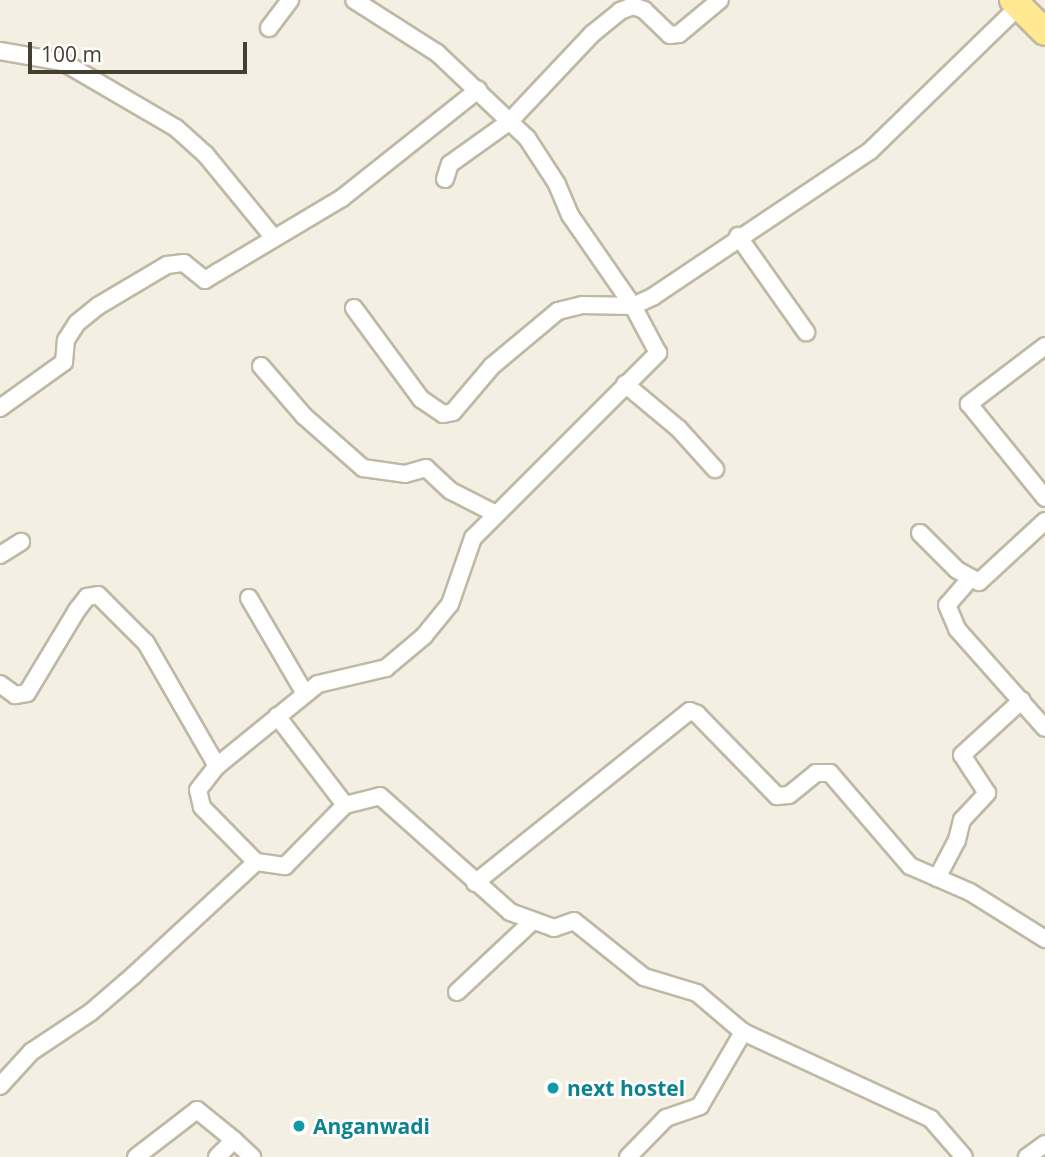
<!DOCTYPE html>
<style>
body{margin:0}
#map{position:relative;width:1045px;height:1157px;overflow:hidden;background:#f3efe2;font-family:"Open Sans",sans-serif}
div>[style]{position:absolute}
[style*='--x']{left:calc(var(--x)*1px);top:calc(var(--y)*1px);width:calc(var(--w)*1px);rotate:calc(var(--a)*1deg)}
.roads{filter:drop-shadow(2px 0 #bfb8a4) drop-shadow(-2px 0 #bfb8a4) drop-shadow(0 2px #bfb8a4) drop-shadow(0 -2px #bfb8a4)}
.minor>*{height:16px;margin:-8px;padding:0 8px;transform-origin:8px;border-radius:8px;background:#fff}
.primary>*{height:26px;margin:-13px;padding:0 13px;transform-origin:13px;border-radius:13px;background:#ffe88f}
.dots>*{width:19px;height:19px;translate:-50% -50%;box-sizing:border-box;border:4px solid #fff;border-radius:50%}
span{translate:-50% -50%;white-space:nowrap;text-align:center;line-height:1.15;-webkit-text-stroke:5px #fff;paint-order:stroke}
.culture-label{font-size:21px;color:#0d838f;font-weight:700}
.left{translate:0 -50%;text-align:left}
.scale{position:absolute;left:28px;top:42px;width:219px;height:32px;box-sizing:border-box;border:4px solid #453f32;border-top:0;padding-left:9px;font-size:21px;line-height:24px;white-space:nowrap;color:#453f32;-webkit-text-stroke:5px #fff;paint-order:stroke}
</style>
<div id="map">
<div class="roads">
<div class="minor">
<div style="--x:269;--y:28;--w:35;--a:-53"></div>
<div style="--x:0;--y:51;--w:64;--a:9.9"></div>
<div style="--x:63;--y:62;--w:131;--a:30.3"></div>
<div style="--x:176;--y:128;--w:40;--a:42"></div>
<div style="--x:206;--y:155;--w:107;--a:50.7"></div>
<div style="--x:445;--y:179;--w:16;--a:-72"></div>
<div style="--x:450;--y:164;--w:74;--a:-35.6"></div>
<div style="--x:510;--y:121;--w:120;--a:-46.7"></div>
<div style="--x:592;--y:34;--w:36;--a:-39"></div>
<div style="--x:620;--y:11;--w:14;--a:-21"></div>
<div style="--x:633;--y:6;--w:12;--a:20"></div>
<div style="--x:644;--y:10;--w:36;--a:44"></div>
<div style="--x:670;--y:35;--w:9;--a:-6"></div>
<div style="--x:679;--y:34;--w:53;--a:-39.7"></div>
<div style="--x:738;--y:236;--w:118;--a:54.7"></div>
<div style="--x:354;--y:308;--w:113;--a:53.6"></div>
<div style="--x:421;--y:399;--w:27;--a:34"></div>
<div style="--x:443;--y:414;--w:10;--a:-11"></div>
<div style="--x:453;--y:412;--w:60;--a:-49.7"></div>
<div style="--x:492;--y:366;--w:86;--a:-39.8"></div>
<div style="--x:558;--y:311;--w:25;--a:-14"></div>
<div style="--x:582;--y:305;--w:51;--a:1.1"></div>
<div style="--x:633;--y:306;--w:23;--a:-25"></div>
<div style="--x:654;--y:296;--w:260;--a:-33.9"></div>
<div style="--x:870;--y:151;--w:208;--a:-44.2"></div>
<div style="--x:1045;--y:346;--w:96;--a:142.7"></div>
<div style="--x:969;--y:404;--w:121;--a:51"></div>
<div style="--x:261;--y:366;--w:66;--a:49.3"></div>
<div style="--x:304;--y:416;--w:79;--a:41.4"></div>
<div style="--x:363;--y:468;--w:42;--a:8.1"></div>
<div style="--x:405;--y:474;--w:22;--a:-16"></div>
<div style="--x:426;--y:468;--w:34;--a:43"></div>
<div style="--x:451;--y:491;--w:51;--a:27.1"></div>
<div style="--x:625;--y:384;--w:70;--a:39.8"></div>
<div style="--x:679;--y:429;--w:54;--a:48"></div>
<div style="--x:0;--y:408;--w:79;--a:-35.7"></div>
<div style="--x:64;--y:362;--w:22;--a:-85"></div>
<div style="--x:66;--y:340;--w:20;--a:-57"></div>
<div style="--x:77;--y:323;--w:27;--a:-39"></div>
<div style="--x:98;--y:306;--w:80;--a:-30.7"></div>
<div style="--x:167;--y:265;--w:17;--a:-7"></div>
<div style="--x:184;--y:263;--w:27;--a:39"></div>
<div style="--x:205;--y:280;--w:15;--a:-32"></div>
<div style="--x:218;--y:272;--w:144;--a:-30.8"></div>
<div style="--x:342;--y:198;--w:174;--a:-38.5"></div>
<div style="--x:920;--y:533;--w:52;--a:45"></div>
<div style="--x:957;--y:570;--w:25;--a:29"></div>
<div style="--x:979;--y:582;--w:90;--a:-42.7"></div>
<div style="--x:0;--y:555;--w:25;--a:-32"></div>
<div style="--x:969;--y:580;--w:33;--a:131"></div>
<div style="--x:947;--y:605;--w:26;--a:67"></div>
<div style="--x:957;--y:629;--w:132;--a:48.4"></div>
<div style="--x:249;--y:598;--w:111;--a:59.7"></div>
<div style="--x:0;--y:684;--w:19;--a:36"></div>
<div style="--x:15;--y:695;--w:12;--a:-9"></div>
<div style="--x:27;--y:693;--w:97;--a:-58.9"></div>
<div style="--x:77;--y:610;--w:16;--a:-52"></div>
<div style="--x:87;--y:597;--w:11;--a:-10"></div>
<div style="--x:98;--y:595;--w:68;--a:45"></div>
<div style="--x:146;--y:643;--w:142;--a:60"></div>
<div style="--x:277;--y:716;--w:112;--a:52.6"></div>
<div style="--x:345;--y:805;--w:36;--a:-14"></div>
<div style="--x:380;--y:796;--w:174;--a:41.7"></div>
<div style="--x:510;--y:912;--w:47;--a:20"></div>
<div style="--x:554;--y:928;--w:21;--a:-19"></div>
<div style="--x:574;--y:921;--w:90;--a:38.7"></div>
<div style="--x:644;--y:977;--w:55;--a:16.8"></div>
<div style="--x:697;--y:993;--w:60;--a:40.3"></div>
<div style="--x:743;--y:1032;--w:207;--a:24.8"></div>
<div style="--x:931;--y:1119;--w:50;--a:49"></div>
<div style="--x:345;--y:805;--w:86;--a:134.5"></div>
<div style="--x:285;--y:866;--w:29;--a:-172"></div>
<div style="--x:256;--y:862;--w:77;--a:-134.5"></div>
<div style="--x:202;--y:807;--w:17;--a:-103"></div>
<div style="--x:198;--y:790;--w:31;--a:-52"></div>
<div style="--x:217;--y:766;--w:130;--a:-39.1"></div>
<div style="--x:318;--y:684;--w:70;--a:-13.2"></div>
<div style="--x:386;--y:668;--w:50;--a:-40.1"></div>
<div style="--x:424;--y:636;--w:41;--a:-50.9"></div>
<div style="--x:450;--y:604;--w:70;--a:-70.8"></div>
<div style="--x:473;--y:538;--w:262;--a:-45"></div>
<div style="--x:658;--y:353;--w:53;--a:-118"></div>
<div style="--x:633;--y:306;--w:111;--a:-124.7"></div>
<div style="--x:570;--y:215;--w:34;--a:-113"></div>
<div style="--x:557;--y:184;--w:55;--a:-123.1"></div>
<div style="--x:527;--y:138;--w:124;--a:-136.6"></div>
<div style="--x:437;--y:53;--w:98;--a:-147.4"></div>
<div style="--x:937;--y:878;--w:43;--a:-62.2"></div>
<div style="--x:957;--y:840;--w:21;--a:-76"></div>
<div style="--x:962;--y:820;--w:37;--a:-47"></div>
<div style="--x:987;--y:793;--w:45;--a:-123.3"></div>
<div style="--x:962;--y:755;--w:81;--a:-42.5"></div>
<div style="--x:475;--y:883;--w:275;--a:-38.7"></div>
<div style="--x:690;--y:711;--w:8;--a:23"></div>
<div style="--x:697;--y:714;--w:115;--a:45.7"></div>
<div style="--x:777;--y:796;--w:12;--a:-5"></div>
<div style="--x:789;--y:795;--w:35;--a:-39"></div>
<div style="--x:816;--y:773;--w:14;--a:0"></div>
<div style="--x:830;--y:773;--w:123;--a:49.3"></div>
<div style="--x:910;--y:866;--w:65;--a:23.4"></div>
<div style="--x:970;--y:892;--w:89;--a:32.1"></div>
<div style="--x:457;--y:992;--w:104;--a:-43.1"></div>
<div style="--x:0;--y:1086;--w:46;--a:-47.6"></div>
<div style="--x:31;--y:1052;--w:72;--a:-33.7"></div>
<div style="--x:91;--y:1012;--w:57;--a:-40.7"></div>
<div style="--x:134;--y:975;--w:166;--a:-42.8"></div>
<div style="--x:136;--y:1157;--w:77;--a:-37.6"></div>
<div style="--x:197;--y:1110;--w:48;--a:39"></div>
<div style="--x:217;--y:1157;--w:24;--a:-45"></div>
<div style="--x:234;--y:1140;--w:25;--a:43"></div>
<div style="--x:628;--y:1157;--w:54;--a:-45.7"></div>
<div style="--x:666;--y:1118;--w:36;--a:-19"></div>
<div style="--x:700;--y:1106;--w:86;--a:-59.8"></div>
<div style="--x:1027;--y:1157;--w:22;--a:-36"></div>
</div>
<div class="primary">
<div style="--x:1013;--y:0;--w:45;--a:45"></div>
</div>
</div>
<div class="dots">
<div style="left:553px;top:1088px;background:#0f9aa8"></div>
<div style="left:299px;top:1126px;background:#0f9aa8"></div>
</div>
<div class="culture-label">
<span class="left" style="left:567px;top:1088px">next hostel</span>
<span class="left" style="left:313px;top:1126px">Anganwadi</span>
</div>
<div class="scale">100 m</div>
</div>
